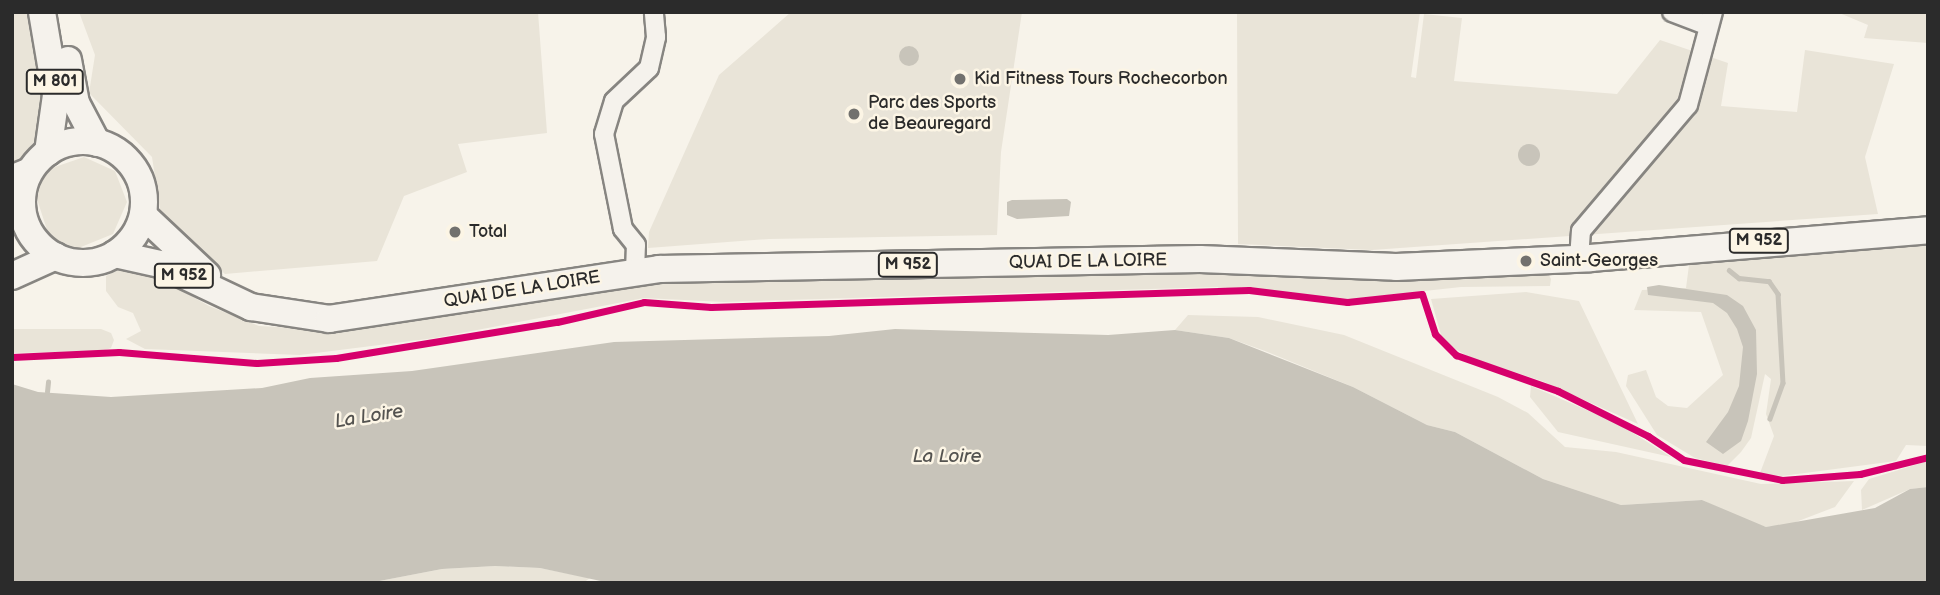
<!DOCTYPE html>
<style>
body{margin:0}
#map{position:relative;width:1940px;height:595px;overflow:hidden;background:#f7f3ea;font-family:"Balsamiq Sans",sans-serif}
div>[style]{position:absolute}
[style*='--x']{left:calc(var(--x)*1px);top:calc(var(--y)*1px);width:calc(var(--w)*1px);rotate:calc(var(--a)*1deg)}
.green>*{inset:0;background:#e9e4d8}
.water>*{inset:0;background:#c8c4ba}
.round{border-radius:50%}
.stream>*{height:4.5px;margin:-2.25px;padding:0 2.25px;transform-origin:2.25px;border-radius:2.25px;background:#c8c4ba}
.roads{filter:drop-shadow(2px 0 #878581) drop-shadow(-2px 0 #878581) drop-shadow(0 2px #878581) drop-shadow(0 -2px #878581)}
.minor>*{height:18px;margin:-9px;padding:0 9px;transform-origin:9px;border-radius:9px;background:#f5f2ec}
.primary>*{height:26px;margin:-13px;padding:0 13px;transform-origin:13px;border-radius:13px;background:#f5f2ec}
.primary>.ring{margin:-13px;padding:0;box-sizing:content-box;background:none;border:26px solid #f5f2ec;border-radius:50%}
.cycleway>*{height:7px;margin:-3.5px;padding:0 3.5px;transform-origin:3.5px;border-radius:3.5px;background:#d6006c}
.dots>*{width:19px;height:19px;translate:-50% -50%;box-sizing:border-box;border:4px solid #fcf5e5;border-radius:50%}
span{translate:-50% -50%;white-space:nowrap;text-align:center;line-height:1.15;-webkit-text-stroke:5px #fcf5e5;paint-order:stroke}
.shield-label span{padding:2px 5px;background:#fcf5e5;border:2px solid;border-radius:5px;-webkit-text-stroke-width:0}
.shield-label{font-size:16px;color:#2b2b2b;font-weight:700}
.poi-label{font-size:18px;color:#2b2b2b}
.left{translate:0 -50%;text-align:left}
.street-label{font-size:18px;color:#2b2b2b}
.water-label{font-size:19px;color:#545350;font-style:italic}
.frame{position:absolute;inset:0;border:14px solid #2b2b2b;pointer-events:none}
</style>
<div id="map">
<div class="green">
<div style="clip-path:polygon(12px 12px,28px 12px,40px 38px,45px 112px,39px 140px,12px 167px)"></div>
<div style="clip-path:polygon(79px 12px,538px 12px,547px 133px,458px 144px,467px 172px,404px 196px,377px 261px,225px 274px,161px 216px,152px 157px,89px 93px,95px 55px)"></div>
<div style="clip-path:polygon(791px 12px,1022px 12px,1001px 152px,997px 235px,769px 239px,648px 248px,649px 232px,719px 75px)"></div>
<div style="clip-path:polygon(1237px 12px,1420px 12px,1411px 77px,1416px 78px,1424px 14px,1462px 18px,1454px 81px,1617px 94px,1660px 40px,1728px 63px,1721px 106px,1797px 112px,1805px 50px,1894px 64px,1865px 157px,1878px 214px,1372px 250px,1238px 244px)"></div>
<div style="clip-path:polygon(1837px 12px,1928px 12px,1928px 43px,1864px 38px,1868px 25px)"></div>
<div style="clip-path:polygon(84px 157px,115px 171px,127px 202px,113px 234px,81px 247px,80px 252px,61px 248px,43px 234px,47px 230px,37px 199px,41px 182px,52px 168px)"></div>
<div style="clip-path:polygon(1928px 245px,1928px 446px,1906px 445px,1896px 461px,1782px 476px,1760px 473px,1774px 436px,1766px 414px,1771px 379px,1765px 374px,1751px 438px,1741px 452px,1727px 466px,1695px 458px,1657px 435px,1626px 386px,1628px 375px,1646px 370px,1656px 397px,1668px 406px,1687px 408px,1723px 375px,1701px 312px,1634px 310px,1642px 290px,1686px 288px,1689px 265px,1738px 256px)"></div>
<div style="clip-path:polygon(1221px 267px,1549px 275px,1551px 279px,1550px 286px,1461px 287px,1352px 299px,1217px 287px,724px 302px,644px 298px,435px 338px,300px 355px,145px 349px,126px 339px,141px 331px,133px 313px,118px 307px,106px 291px,106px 276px,120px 269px,145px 270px,209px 306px,259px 326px,350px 331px,659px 278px)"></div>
<div style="clip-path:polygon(1526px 292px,1579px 301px,1638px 424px,1542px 381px,1471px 358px,1443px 342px,1431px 299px)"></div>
<div style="clip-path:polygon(1188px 315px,1258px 317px,1344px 335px,1498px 397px,1528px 413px,1565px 447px,1616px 452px,1761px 484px,1854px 481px,1835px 507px,1788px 525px,1766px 527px,1746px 521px,1702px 500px,1621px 505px,1543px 479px,1455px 432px,1427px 425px,1353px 387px,1265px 351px,1229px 338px,1175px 330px)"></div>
<div style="clip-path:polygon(12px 329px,101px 329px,111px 333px,114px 340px,111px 348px,102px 351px,12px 353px)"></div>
<div style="clip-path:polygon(1531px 386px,1619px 424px,1671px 457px,1558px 432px,1530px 397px)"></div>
<div style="clip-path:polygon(1928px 461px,1928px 487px,1910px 489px,1862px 510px,1861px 490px,1869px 479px)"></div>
<div style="clip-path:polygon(495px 566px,540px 568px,590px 578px,583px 583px,369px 583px,442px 569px)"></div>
</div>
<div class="water">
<div class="round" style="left:899px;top:46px;width:20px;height:20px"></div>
<div class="round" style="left:1518px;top:144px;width:22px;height:22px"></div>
<div style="clip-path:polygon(1067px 199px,1071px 202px,1069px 216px,1017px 219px,1007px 215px,1007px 202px,1012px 200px)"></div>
<div style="clip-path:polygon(1659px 285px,1727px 295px,1743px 306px,1756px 330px,1757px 374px,1748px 421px,1741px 441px,1723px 454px,1706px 442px,1728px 412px,1739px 386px,1743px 347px,1737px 329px,1727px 313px,1713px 303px,1648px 295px,1647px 287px)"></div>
<div style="clip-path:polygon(895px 329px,1108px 335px,1175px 330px,1229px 338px,1353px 387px,1427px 425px,1455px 432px,1543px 479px,1621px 505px,1702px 500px,1766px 527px,1875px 508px,1910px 489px,1928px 487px,1928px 583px,610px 583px,540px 568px,495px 566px,442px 569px,369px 583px,12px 583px,12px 384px,38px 392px,111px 397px,262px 388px,310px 378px,412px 371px,614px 342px,829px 336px)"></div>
</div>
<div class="stream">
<div style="--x:1729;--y:270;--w:13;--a:39"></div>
<div style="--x:1739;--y:278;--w:30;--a:6"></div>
<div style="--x:1769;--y:281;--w:16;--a:55"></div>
<div style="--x:1778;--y:294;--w:89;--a:86.8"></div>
<div style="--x:1783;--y:383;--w:38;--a:110"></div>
<div style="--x:47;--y:392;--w:10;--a:-84"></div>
</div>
<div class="roads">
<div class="minor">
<div style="--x:1672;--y:12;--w:39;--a:21"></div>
<div style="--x:12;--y:174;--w:24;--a:-22"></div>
<div style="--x:12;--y:190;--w:14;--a:45"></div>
<div style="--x:1579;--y:259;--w:28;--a:-86"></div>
<div style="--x:1581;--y:231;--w:165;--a:-49.7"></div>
<div style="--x:1688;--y:105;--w:96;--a:-75"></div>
<div style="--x:635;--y:272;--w:27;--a:-88"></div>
<div style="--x:636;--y:245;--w:21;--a:-129"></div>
<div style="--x:623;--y:229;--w:97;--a:-101.3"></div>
<div style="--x:604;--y:134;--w:34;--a:-73"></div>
<div style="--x:614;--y:101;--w:48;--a:-43.3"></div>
<div style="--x:649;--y:68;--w:32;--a:-77"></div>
<div style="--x:656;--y:37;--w:25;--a:-95"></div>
</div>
<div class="primary">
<div style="--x:42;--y:12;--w:84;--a:80.4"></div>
<div style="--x:56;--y:95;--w:58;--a:98"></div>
<div style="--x:68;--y:60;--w:44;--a:79.5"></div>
<div style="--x:76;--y:103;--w:45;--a:62.3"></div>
<div class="ring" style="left:22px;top:141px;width:96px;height:96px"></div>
<div style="--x:143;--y:215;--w:88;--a:43.2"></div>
<div style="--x:115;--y:254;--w:46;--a:12.5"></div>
<div style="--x:160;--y:264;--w:101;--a:25.3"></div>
<div style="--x:251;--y:307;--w:79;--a:8.7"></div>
<div style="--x:329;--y:319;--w:334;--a:-8.6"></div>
<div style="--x:659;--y:269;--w:541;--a:-1.06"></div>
<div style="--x:1200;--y:259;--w:196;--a:2.3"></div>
<div style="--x:1396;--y:267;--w:195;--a:-2.6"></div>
<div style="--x:1591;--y:258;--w:338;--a:-4.7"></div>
<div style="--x:12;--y:276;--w:48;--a:-24.4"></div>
</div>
</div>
<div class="cycleway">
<div style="--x:12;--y:357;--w:107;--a:-2.7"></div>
<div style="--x:119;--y:352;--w:138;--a:4.6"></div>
<div style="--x:257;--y:363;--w:79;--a:-3.6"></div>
<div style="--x:336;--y:358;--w:224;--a:-9.3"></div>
<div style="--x:557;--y:322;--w:89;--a:-12.9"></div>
<div style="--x:644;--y:302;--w:67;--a:4.3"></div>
<div style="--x:711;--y:307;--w:538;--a:-1.81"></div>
<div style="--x:1249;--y:290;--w:99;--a:7"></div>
<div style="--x:1347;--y:302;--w:75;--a:-6.1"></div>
<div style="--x:1422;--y:294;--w:42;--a:72"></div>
<div style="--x:1435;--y:334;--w:30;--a:45"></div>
<div style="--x:1456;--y:355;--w:108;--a:19.4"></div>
<div style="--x:1558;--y:391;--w:101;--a:26.6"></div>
<div style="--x:1648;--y:436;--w:43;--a:33.7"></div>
<div style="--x:1684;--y:460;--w:100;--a:11.5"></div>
<div style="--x:1782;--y:480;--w:78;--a:-4.4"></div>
<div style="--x:1860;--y:474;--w:70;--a:-14"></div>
</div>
<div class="dots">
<div style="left:960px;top:79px;background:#72716e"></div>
<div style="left:854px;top:114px;background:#72716e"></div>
<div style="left:455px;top:232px;background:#72716e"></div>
<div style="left:1526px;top:261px;background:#72716e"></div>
</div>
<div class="shield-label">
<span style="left:55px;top:82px">M 801</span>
<span style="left:1759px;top:241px">M 952</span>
<span style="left:908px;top:265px">M 952</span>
<span style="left:184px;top:276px">M 952</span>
</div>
<div class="poi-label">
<span class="left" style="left:974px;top:79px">Kid Fitness Tours Rochecorbon</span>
<span class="left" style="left:868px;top:114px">Parc des Sports<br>de Beauregard</span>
<span class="left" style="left:469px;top:232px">Total</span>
<span class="left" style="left:1540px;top:261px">Saint-Georges</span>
</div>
<div class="street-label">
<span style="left:1088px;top:262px;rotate:-1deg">QUAI DE LA LOIRE</span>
<span style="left:522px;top:290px;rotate:-9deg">QUAI DE LA LOIRE</span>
</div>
<div class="water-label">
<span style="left:369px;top:417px;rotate:-9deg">La Loire</span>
<span style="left:947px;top:457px">La Loire</span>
</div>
<div class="frame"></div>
</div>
